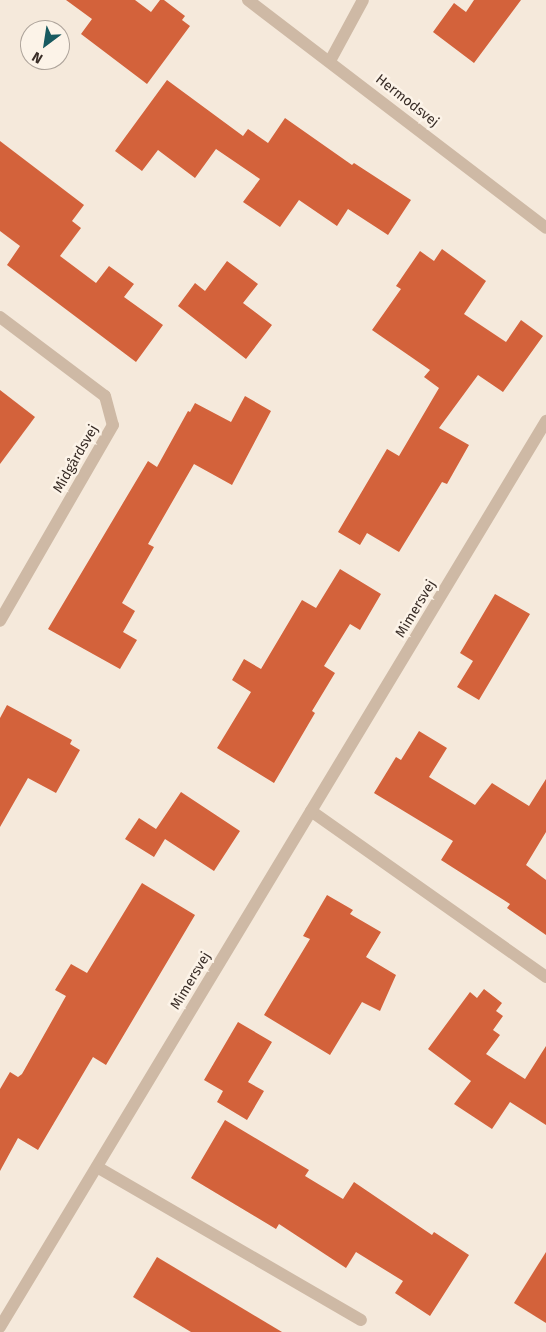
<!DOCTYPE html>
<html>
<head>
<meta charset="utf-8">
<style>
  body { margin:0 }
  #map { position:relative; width:546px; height:1332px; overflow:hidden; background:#f5e9db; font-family:"Fira Sans",sans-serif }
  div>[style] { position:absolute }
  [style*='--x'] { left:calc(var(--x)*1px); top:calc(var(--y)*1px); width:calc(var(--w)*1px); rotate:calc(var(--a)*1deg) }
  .building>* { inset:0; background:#d3623b }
  .street>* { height:12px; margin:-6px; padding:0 6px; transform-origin:6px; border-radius:6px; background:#ceb9a5 }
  span { translate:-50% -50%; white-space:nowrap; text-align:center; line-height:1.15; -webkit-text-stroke:5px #fcf3e8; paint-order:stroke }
  .street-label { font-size:14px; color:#392d27 }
  .north { position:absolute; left:20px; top:20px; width:50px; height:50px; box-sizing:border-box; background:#fcf3e8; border:1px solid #aea49b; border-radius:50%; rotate:211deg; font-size:14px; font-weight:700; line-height:20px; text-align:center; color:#392d27 }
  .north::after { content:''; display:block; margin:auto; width:18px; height:22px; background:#185a60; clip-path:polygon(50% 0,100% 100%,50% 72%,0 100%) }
</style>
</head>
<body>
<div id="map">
  <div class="building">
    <div style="clip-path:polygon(66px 0,135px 0,151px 12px,160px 0,164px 0,185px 16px,182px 20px,190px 26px,147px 84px,81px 34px,92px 19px)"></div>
    <div style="clip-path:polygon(474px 0,521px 0,474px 63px,433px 32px,454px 3px,466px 12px)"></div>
    <div style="clip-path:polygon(167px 80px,243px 136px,248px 129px,268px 143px,285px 118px,352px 165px,354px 163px,411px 200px,388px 235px,348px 209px,337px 226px,299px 200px,280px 227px,243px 202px,260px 179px,216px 149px,195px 178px,158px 150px,142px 171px,115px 151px)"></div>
    <div style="clip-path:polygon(0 141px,84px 205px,72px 221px,81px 228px,60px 256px,96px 283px,109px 266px,134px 284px,124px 297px,163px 325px,136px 362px,7px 265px,20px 246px,0 231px)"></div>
    <div style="clip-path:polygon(442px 249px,486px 281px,464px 314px,506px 342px,521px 320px,543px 336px,503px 392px,478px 375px,439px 428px,469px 445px,447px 484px,442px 482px,399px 552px,367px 533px,360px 545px,338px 532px,387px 449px,399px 456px,439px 388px,424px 377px,430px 370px,372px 330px,401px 289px,396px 286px,420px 251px,434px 261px)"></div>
    <div style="clip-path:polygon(227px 261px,258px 284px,243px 303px,272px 325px,246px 359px,178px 306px,195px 283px,205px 291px)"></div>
    <div style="clip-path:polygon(0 390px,35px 417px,0 464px)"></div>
    <div style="clip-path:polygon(245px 396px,271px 411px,232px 485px,194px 464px,148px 544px,154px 547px,122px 603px,135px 611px,123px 632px,137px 640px,120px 669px,48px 629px,148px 461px,157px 467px,188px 411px,190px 412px,195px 403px,231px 422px)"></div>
    <div style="clip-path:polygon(340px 569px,381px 594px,360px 630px,350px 624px,324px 666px,335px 673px,312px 711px,315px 713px,274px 783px,217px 748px,251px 692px,232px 680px,244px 659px,261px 669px,302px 600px,316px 608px)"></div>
    <div style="clip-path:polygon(495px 594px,530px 614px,479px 700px,457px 687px,473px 661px,460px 653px)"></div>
    <div style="clip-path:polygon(7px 705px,72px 740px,70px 744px,80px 750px,56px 793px,28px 778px,0 827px,0 718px)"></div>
    <div style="clip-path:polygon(419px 731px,447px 748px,429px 777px,475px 805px,492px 783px,529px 806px,546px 779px,546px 832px,526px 865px,546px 880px,546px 935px,507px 908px,510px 904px,441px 860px,453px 841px,374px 793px,396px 757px,401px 760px)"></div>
    <div style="clip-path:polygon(181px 792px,240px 831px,214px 871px,165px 839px,154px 857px,125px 839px,139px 818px,156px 829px)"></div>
    <div style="clip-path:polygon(142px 883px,195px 915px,106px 1065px,93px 1057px,38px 1150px,18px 1138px,0 1171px,0 1089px,10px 1072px,18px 1077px,22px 1074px,66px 996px,55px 990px,71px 964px,87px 973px)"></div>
    <div style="clip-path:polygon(327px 895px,353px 910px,350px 914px,381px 932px,366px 957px,396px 975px,380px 1011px,362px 1002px,330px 1055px,264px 1015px,310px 939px,303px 936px)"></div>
    <div style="clip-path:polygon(484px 989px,502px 1003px,496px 1011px,503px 1016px,493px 1030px,500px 1035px,486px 1054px,525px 1079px,546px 1046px,546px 1125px,510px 1102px,492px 1129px,454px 1104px,471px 1081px,428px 1049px,470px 992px,477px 998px)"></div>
    <div style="clip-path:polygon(238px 1022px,272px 1042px,248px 1082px,264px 1091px,247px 1120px,217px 1102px,223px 1091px,204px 1080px)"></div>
    <div style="clip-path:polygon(225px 1120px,309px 1170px,305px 1176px,343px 1199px,354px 1182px,432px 1235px,434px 1232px,469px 1255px,430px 1316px,395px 1293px,403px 1281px,356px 1252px,346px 1268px,279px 1224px,276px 1229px,191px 1178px)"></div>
    <div style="clip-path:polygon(546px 1252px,546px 1323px,514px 1303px)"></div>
    <div style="clip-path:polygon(157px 1257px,282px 1332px,191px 1332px,133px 1297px)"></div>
  </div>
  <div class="street">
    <div style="--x:248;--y:0;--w:375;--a:37.4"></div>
    <div style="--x:330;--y:61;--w:69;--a:-61.6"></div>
    <div style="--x:0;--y:317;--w:131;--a:37"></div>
    <div style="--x:105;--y:396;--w:30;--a:75"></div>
    <div style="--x:113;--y:425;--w:226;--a:120"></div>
    <div style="--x:311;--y:811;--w:288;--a:35.2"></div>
    <div style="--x:97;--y:1167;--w:305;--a:30.1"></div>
    <div style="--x:0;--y:1327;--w:1058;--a:-58.92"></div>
  </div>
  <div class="street-label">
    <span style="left:407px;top:101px;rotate:38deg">Hermodsvej</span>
    <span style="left:76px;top:459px;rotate:-60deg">Midgårdsvej</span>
    <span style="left:416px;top:609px;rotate:-59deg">Mimersvej</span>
    <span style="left:191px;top:981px;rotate:-59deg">Mimersvej</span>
  </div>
  <div class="north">N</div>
</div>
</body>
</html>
